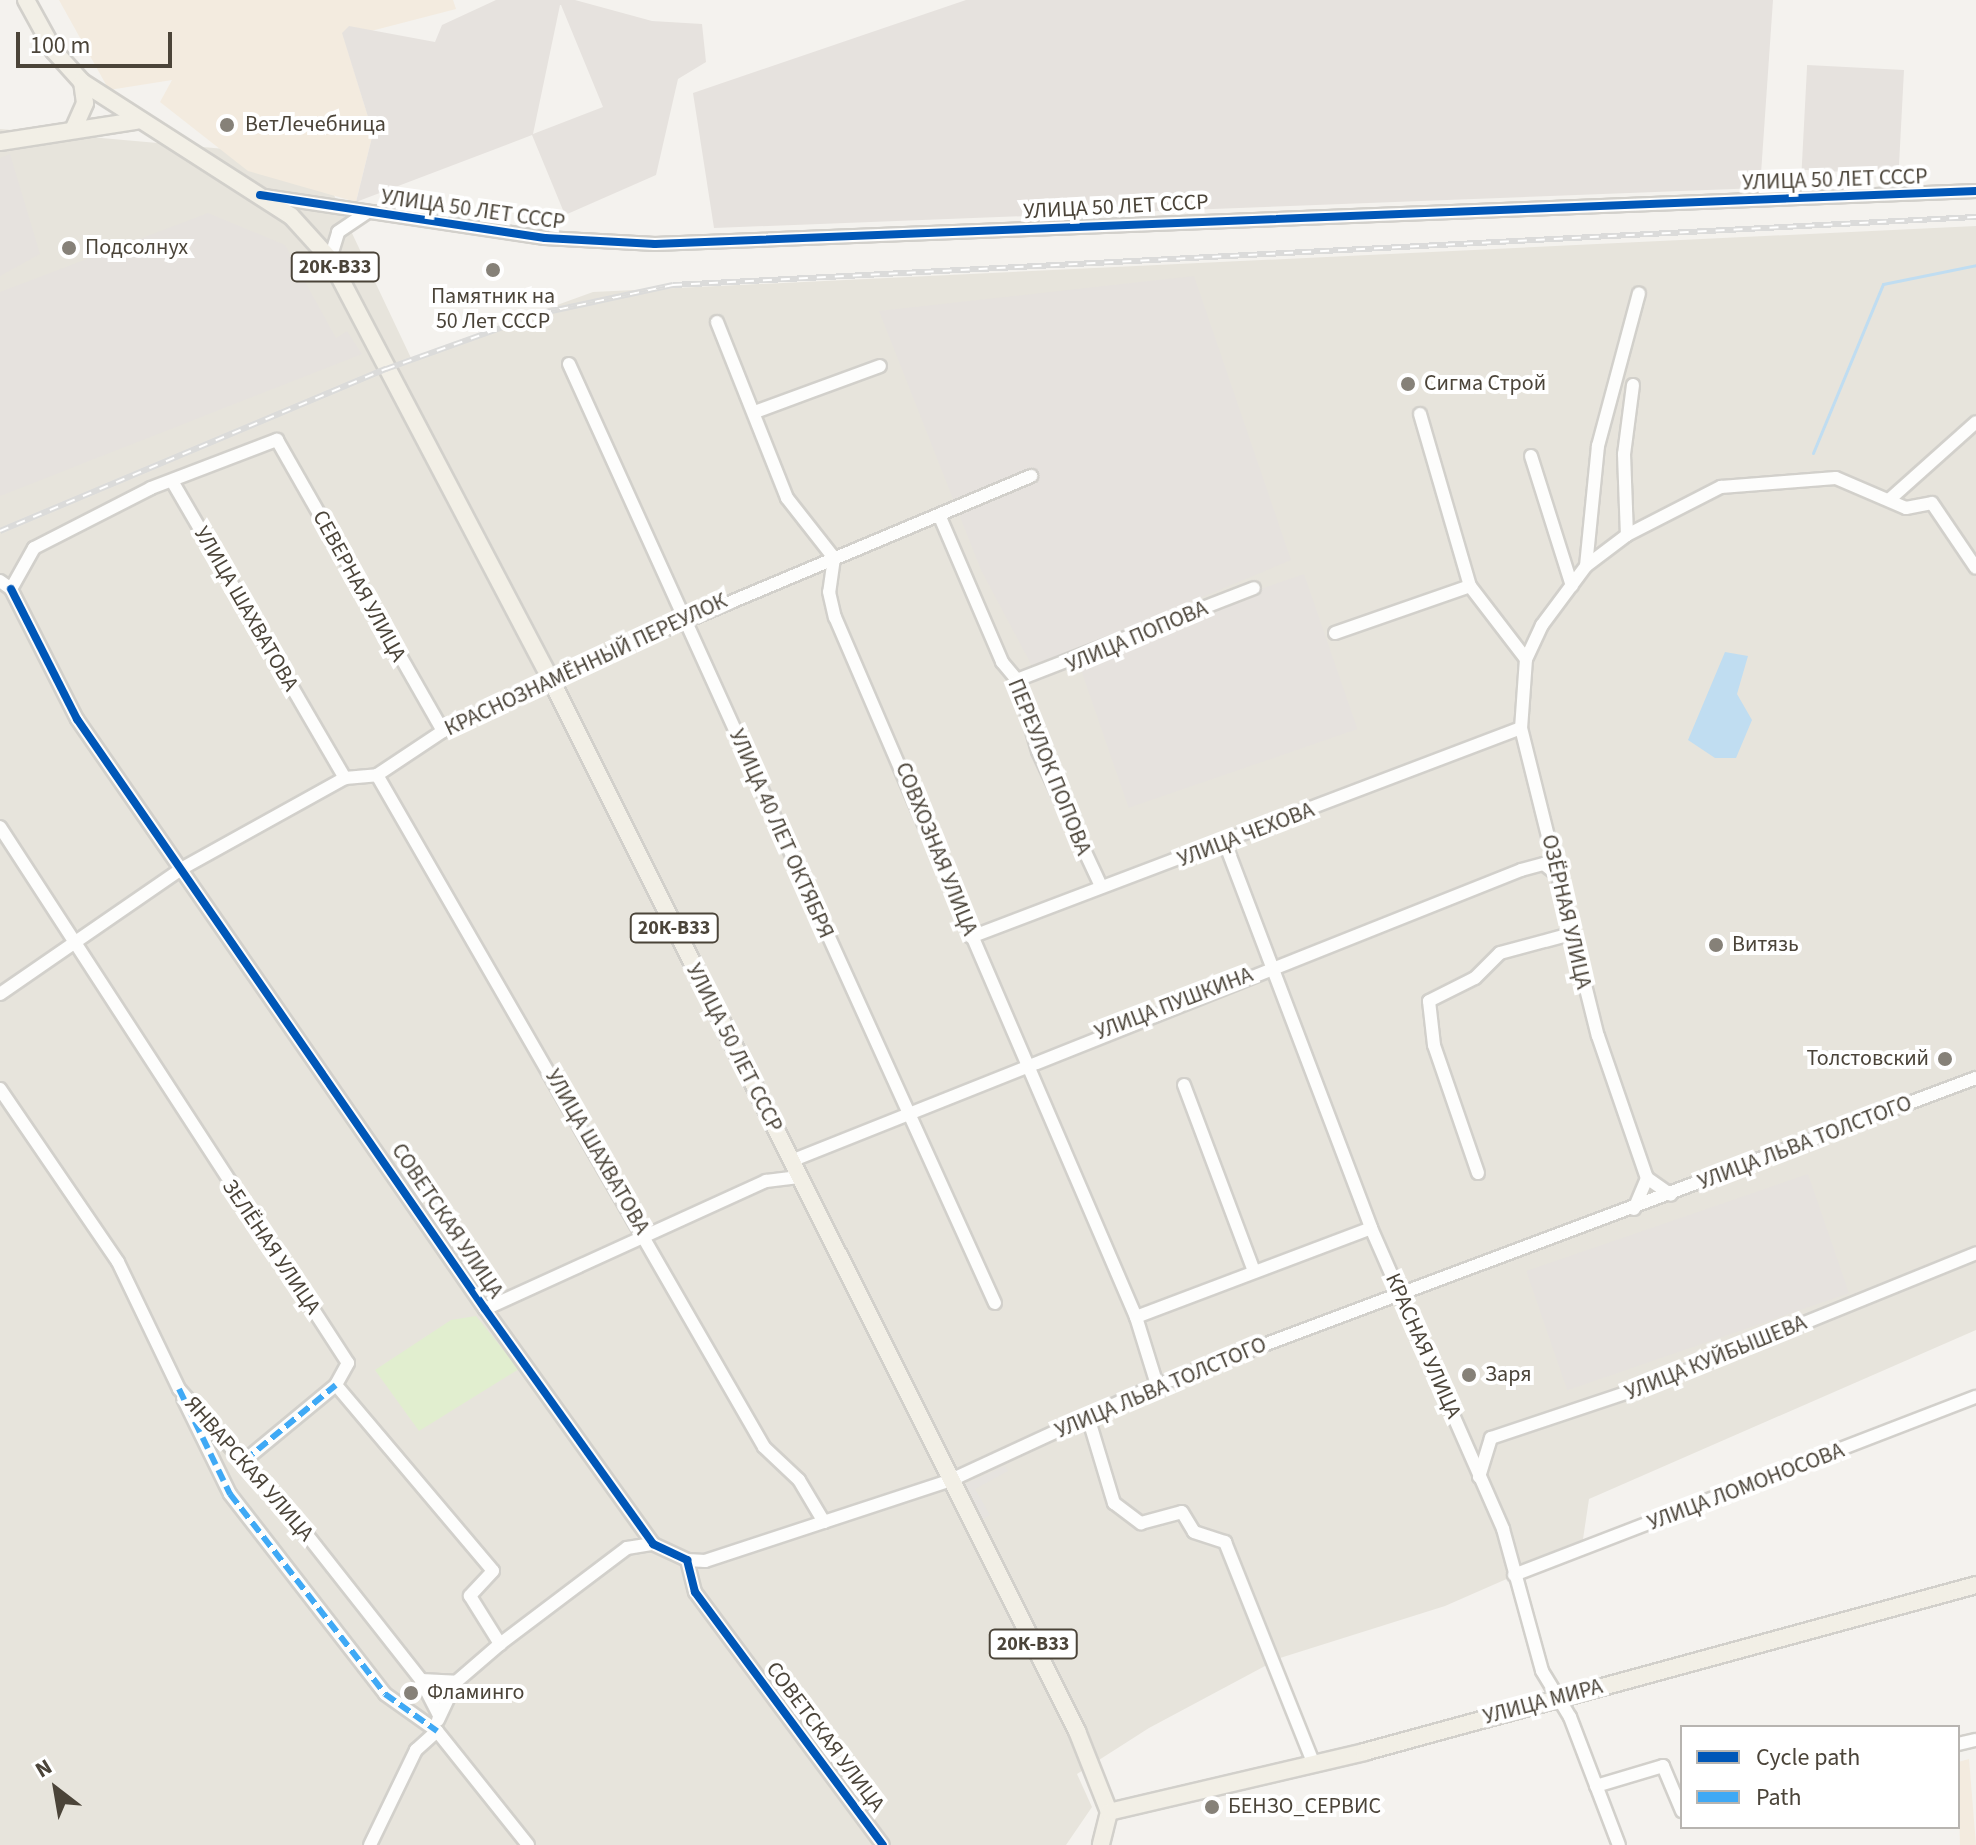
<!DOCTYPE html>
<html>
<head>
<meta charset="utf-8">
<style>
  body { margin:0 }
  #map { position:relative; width:1976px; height:1845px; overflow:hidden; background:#f4f2ee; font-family:"Source Sans 3",sans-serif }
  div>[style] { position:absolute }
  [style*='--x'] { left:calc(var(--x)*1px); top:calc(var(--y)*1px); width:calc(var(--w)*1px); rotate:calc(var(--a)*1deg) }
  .residential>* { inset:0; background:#e7e4dc }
  .commercial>* { inset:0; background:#f3ebdf }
  .industrial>* { inset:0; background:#e6e2de; transform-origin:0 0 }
  .green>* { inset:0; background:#e1eecf }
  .parking>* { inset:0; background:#e6e3df }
  .water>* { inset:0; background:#c0ddf1 }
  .stream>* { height:3px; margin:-1.5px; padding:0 1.5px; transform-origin:1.5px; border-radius:1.5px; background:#c0ddf1 }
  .roads { filter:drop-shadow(2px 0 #d2d0cb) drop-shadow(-2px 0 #d2d0cb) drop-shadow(0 2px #d2d0cb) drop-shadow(0 -2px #d2d0cb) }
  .minor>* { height:12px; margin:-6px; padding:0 6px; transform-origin:6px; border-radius:6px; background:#fdfdfc }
  .major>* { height:16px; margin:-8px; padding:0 8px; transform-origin:8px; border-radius:8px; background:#f2efe6 }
  .rail>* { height:6px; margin-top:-3px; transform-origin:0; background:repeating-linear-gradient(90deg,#fff 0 9px,#dbdbda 0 18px); box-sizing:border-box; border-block:2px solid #dbdbda }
  .quiet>* { height:6px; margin-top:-3px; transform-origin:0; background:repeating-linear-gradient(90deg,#3fa9f5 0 12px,transparent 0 18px) }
  .cycleway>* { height:8px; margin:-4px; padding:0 4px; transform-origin:4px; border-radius:4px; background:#0057b8 }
  .dots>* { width:22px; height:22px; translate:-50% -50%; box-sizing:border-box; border:4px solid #fff; border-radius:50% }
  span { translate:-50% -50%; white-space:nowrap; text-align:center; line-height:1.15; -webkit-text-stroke:8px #fff; paint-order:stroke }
  .shield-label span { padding:2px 6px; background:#fff; border:2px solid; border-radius:6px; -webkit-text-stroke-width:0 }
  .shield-label { font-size:20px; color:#4b4439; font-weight:700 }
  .poi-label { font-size:22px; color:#4b4439 }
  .left { translate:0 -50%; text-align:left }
  .right { translate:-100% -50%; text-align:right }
  .street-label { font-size:22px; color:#4b4439 }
  .legend { position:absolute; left:1680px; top:1725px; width:280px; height:104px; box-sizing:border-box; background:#fff; border:2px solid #b7b4b0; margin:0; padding:10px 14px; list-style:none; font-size:24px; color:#4b4439 }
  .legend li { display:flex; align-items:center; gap:16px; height:40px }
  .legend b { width:40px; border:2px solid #b7b4b0 }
  .north { position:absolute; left:16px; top:1749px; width:80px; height:80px; -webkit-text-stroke:6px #fff; paint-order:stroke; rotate:329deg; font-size:22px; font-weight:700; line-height:32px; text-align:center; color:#4b4439 }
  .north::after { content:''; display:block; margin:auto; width:28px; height:36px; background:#4b4439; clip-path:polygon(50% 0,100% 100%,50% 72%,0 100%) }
  .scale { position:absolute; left:16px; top:32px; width:156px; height:36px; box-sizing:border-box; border:4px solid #4b4439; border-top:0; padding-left:10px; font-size:24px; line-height:28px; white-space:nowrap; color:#4b4439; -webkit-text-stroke:6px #fff; paint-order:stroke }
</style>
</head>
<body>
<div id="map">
  <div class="residential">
    <div style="clip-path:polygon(0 129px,316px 157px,411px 358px,593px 292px,1976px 226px,1976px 1330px,1589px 1499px,1582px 1546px,1445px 1606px,1280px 1658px,1149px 1728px,1077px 1774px,1092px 1807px,1066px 1845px,0 1845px)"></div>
  </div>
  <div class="commercial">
    <div style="clip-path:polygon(59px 0,453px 0,456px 9px,344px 38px,373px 133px,356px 202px,248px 171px,160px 102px,172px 80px,109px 90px)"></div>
    <div style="clip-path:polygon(1969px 1759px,1976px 1845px,1960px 1845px,1958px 1762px)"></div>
  </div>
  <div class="industrial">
    <div style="clip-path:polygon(evenodd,496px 0,575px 0,652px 21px,702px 24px,706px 62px,678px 79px,656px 175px,565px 215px,532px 135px,356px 202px,373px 133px,342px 33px,349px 26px,435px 42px,442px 25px,496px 0,561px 5px,603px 107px,533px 134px,560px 5px,561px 5px)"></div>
    <div style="clip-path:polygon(966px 0,1773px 0,1760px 188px,714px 228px,693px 93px)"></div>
    <div style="left:1904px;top:70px;width:105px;height:97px;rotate:93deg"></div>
    <div style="clip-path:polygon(10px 154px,40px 254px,0 276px,0 158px)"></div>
    <div style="clip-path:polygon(208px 213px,285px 245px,336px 338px,347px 331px,362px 354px,0 496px,0 292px)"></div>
    <div style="clip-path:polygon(1194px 276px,1291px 560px,1033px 668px,981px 570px,879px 311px)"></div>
    <div style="left:1304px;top:574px;width:164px;height:242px;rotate:71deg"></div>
    <div style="left:1808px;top:1174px;width:126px;height:298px;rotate:71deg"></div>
  </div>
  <div class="green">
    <div style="clip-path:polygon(476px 1316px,519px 1369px,419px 1431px,375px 1370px,451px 1320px)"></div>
  </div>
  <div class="parking">
    <div style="clip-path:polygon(1005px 1466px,1008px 1471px,975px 1489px,990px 1515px,981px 1521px,963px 1485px)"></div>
  </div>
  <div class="water">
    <div style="clip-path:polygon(1725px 652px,1748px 656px,1737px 694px,1752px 720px,1736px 758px,1715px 758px,1688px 740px)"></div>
  </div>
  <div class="stream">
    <div style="--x:1813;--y:453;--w:183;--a:-67.5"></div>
    <div style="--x:1883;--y:284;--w:95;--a:-11.5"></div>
  </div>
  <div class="roads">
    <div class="minor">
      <div style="--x:264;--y:196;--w:284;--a:8.5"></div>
      <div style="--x:545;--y:238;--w:110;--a:3.1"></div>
      <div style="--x:655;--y:244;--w:1322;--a:-2.3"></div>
      <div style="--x:330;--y:259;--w:28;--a:-73"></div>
      <div style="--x:338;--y:232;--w:34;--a:-34"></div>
      <div style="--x:717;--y:322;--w:189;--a:68.3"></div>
      <div style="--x:787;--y:498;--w:76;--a:51.9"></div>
      <div style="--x:834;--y:558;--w:34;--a:98"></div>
      <div style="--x:829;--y:592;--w:26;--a:77"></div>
      <div style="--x:835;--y:617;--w:762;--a:66.73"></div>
      <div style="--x:1136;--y:1317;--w:71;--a:72.8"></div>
      <div style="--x:569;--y:364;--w:1031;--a:65.6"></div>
      <div style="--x:1633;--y:385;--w:70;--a:97.4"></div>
      <div style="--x:1624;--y:454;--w:81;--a:87.9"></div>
      <div style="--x:1627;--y:535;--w:51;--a:142.9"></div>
      <div style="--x:1586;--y:566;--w:74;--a:126.7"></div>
      <div style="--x:1542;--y:625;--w:38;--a:115"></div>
      <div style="--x:1526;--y:659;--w:69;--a:94.1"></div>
      <div style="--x:1521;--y:728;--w:317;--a:76"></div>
      <div style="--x:1598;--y:1036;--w:150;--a:71"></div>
      <div style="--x:1647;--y:1178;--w:29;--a:35"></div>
      <div style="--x:755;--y:412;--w:133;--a:-20.2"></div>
      <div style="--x:1420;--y:414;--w:179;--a:73.8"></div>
      <div style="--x:1531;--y:456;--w:136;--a:72.5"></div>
      <div style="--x:172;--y:481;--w:344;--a:59.8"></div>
      <div style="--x:1890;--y:499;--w:115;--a:-41.8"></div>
      <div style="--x:940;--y:517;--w:158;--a:66.8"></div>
      <div style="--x:1002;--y:662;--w:23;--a:50"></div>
      <div style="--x:1017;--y:680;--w:74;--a:73.5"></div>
      <div style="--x:1038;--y:751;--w:149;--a:65"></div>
      <div style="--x:1627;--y:535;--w:106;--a:-27.1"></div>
      <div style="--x:1721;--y:487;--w:115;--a:-4.5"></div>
      <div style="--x:1836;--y:478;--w:76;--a:23.2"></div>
      <div style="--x:1906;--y:508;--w:26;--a:-11"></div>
      <div style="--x:1932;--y:503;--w:78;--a:55.9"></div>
      <div style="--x:1586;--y:566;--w:121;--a:-84.3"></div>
      <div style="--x:1598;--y:446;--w:158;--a:-75"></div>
      <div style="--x:0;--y:581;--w:14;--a:36"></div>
      <div style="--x:11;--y:589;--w:47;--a:-60.7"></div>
      <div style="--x:34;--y:548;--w:131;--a:-27.1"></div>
      <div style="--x:151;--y:488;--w:135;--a:-20.9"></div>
      <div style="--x:277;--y:440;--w:335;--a:60.3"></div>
      <div style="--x:11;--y:589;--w:146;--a:63.1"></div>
      <div style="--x:77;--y:719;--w:717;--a:55.34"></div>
      <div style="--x:485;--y:1309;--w:289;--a:54.4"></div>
      <div style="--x:653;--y:1544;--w:38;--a:25"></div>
      <div style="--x:687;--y:1560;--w:33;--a:76"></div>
      <div style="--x:695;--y:1592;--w:315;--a:53.4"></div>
      <div style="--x:1335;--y:633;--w:143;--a:-19.2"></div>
      <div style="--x:1470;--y:586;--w:92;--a:52.5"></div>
      <div style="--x:1017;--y:680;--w:254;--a:-21.2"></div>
      <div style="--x:377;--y:775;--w:775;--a:60.06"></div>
      <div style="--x:764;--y:1447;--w:48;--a:43.3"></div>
      <div style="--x:799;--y:1480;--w:49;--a:59.2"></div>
      <div style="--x:0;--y:827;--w:639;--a:57.01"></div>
      <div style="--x:348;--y:1363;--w:25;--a:119"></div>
      <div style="--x:336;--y:1385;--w:243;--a:49.8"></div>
      <div style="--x:493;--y:1571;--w:34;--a:133"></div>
      <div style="--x:470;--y:1596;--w:57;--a:58"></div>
      <div style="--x:1225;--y:843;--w:412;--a:69.2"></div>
      <div style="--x:1371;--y:1228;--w:329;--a:66.3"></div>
      <div style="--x:1503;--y:1529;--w:147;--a:74.6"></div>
      <div style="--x:1542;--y:1671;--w:54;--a:58.7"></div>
      <div style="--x:1570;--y:1717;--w:137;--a:69.1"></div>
      <div style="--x:971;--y:937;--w:588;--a:-20.81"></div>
      <div style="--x:0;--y:994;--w:220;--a:-34.6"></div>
      <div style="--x:181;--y:869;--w:188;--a:-29"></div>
      <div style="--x:345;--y:778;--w:32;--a:-5"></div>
      <div style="--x:377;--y:775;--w:79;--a:-33.7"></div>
      <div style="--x:443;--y:731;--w:119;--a:-26.4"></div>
      <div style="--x:550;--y:678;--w:522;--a:-22.78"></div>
      <div style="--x:1184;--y:1085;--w:197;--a:69.4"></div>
      <div style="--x:0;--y:1089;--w:209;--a:55.7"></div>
      <div style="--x:118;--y:1262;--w:141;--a:64.3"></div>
      <div style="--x:179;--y:1389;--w:183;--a:48.5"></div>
      <div style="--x:300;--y:1526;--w:196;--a:51.8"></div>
      <div style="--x:421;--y:1680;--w:39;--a:63"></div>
      <div style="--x:791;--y:1161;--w:786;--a:-21.73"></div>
      <div style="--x:1521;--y:870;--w:24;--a:-15"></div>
      <div style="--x:1544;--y:864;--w:19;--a:39"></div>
      <div style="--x:1478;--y:1173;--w:135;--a:-109"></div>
      <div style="--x:1434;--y:1045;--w:44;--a:-96.5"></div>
      <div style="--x:1429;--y:1001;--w:51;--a:-26.6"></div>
      <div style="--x:1475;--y:978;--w:35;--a:-45"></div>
      <div style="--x:1500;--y:953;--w:69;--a:-15"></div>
      <div style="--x:1634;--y:1209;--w:34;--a:-67"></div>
      <div style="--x:485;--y:1309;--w:309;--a:-24.5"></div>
      <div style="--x:766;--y:1181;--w:33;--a:-7"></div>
      <div style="--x:1136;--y:1317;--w:251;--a:-20.7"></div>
      <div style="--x:183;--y:1398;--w:107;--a:63.9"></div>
      <div style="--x:230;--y:1494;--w:253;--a:52.2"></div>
      <div style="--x:385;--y:1694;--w:64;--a:35.4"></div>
      <div style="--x:1088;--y:1417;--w:90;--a:73.2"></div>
      <div style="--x:1114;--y:1503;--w:34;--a:37"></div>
      <div style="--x:1141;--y:1523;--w:42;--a:-15"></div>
      <div style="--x:1182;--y:1512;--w:23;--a:59"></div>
      <div style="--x:1194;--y:1532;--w:33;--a:18"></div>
      <div style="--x:1225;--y:1542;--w:239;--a:68.2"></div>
      <div style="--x:244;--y:1461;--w:119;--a:-39.6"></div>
      <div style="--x:1479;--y:1477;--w:41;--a:-72.9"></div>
      <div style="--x:1491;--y:1438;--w:182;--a:-18.5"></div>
      <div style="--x:1664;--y:1380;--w:337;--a:-22.1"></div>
      <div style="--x:687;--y:1560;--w:18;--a:3"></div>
      <div style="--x:705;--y:1561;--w:259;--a:-18.2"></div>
      <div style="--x:951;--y:1480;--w:227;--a:-24.8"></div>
      <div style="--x:1157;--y:1385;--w:875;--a:-20.55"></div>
      <div style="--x:1514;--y:1575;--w:495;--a:-21.1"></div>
      <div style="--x:421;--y:1680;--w:35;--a:3"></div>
      <div style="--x:438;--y:1720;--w:42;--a:-64.7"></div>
      <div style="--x:456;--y:1682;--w:58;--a:-40.8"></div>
      <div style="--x:500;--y:1644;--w:159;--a:-37.1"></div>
      <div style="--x:627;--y:1548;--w:26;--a:-9"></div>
      <div style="--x:437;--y:1731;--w:146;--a:51.4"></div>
      <div style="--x:1958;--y:1744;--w:18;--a:-13"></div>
      <div style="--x:1596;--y:1786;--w:70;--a:-16.6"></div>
      <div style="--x:1663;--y:1766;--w:49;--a:67.1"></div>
      <div style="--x:370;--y:1845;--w:106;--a:-64.2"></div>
      <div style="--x:416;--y:1750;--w:28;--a:-42"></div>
    </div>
    <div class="major">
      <div style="--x:26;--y:0;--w:58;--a:61.2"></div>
      <div style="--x:54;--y:51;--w:42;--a:47.9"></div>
      <div style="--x:82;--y:82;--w:248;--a:32.7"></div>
      <div style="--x:291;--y:216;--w:58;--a:47.8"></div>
      <div style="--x:330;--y:259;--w:473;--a:62.3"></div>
      <div style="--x:550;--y:678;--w:1178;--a:63.41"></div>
      <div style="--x:1077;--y:1731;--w:87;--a:68.4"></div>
      <div style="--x:1109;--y:1812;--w:34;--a:104"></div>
      <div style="--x:74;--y:128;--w:27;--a:-66"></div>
      <div style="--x:85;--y:103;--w:21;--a:-98"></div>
      <div style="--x:0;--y:142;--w:138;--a:-8.8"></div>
      <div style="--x:1109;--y:1812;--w:262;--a:-13.2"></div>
      <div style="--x:1364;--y:1752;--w:634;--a:-15.26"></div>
    </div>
  </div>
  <div class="rail">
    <div style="--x:0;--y:531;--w:419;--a:-22.8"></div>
    <div style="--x:386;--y:369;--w:166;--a:-19.7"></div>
    <div style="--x:542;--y:313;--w:134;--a:-12.1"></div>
    <div style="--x:673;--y:285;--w:1305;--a:-2.99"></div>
  </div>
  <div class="quiet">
    <div style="--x:179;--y:1389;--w:117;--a:64.1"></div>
    <div style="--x:230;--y:1494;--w:253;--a:52.2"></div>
    <div style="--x:385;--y:1694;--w:64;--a:35.4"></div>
    <div style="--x:244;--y:1461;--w:119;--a:-39.6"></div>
  </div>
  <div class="cycleway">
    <div style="--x:260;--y:195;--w:288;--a:8.6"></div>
    <div style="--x:545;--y:238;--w:110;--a:3.1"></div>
    <div style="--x:655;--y:244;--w:1322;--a:-2.3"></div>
    <div style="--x:11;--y:589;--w:146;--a:63.1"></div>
    <div style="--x:77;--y:719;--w:717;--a:55.34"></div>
    <div style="--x:485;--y:1309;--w:289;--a:54.4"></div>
    <div style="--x:653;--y:1544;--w:38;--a:25"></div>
    <div style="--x:687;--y:1560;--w:33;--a:76"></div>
    <div style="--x:695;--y:1592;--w:315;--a:53.4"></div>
  </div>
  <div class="dots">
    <div style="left:227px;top:125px;background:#868178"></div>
    <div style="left:69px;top:248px;background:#868178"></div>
    <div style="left:493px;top:270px;background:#868178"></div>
    <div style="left:1408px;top:384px;background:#868178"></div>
    <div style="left:1716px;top:945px;background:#868178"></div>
    <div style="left:1945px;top:1059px;background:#868178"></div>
    <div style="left:1469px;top:1375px;background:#868178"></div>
    <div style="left:411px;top:1693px;background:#868178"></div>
    <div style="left:1212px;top:1807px;background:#868178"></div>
  </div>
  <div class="shield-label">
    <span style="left:335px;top:267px">20К-В33</span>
    <span style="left:674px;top:928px">20К-В33</span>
    <span style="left:1033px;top:1644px">20К-В33</span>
  </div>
  <div class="poi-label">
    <span class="left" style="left:245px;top:125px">ВетЛечебница</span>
    <span class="left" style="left:85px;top:248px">Подсолнух</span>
    <span style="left:493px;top:309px">Памятник на<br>50 Лет СССР</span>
    <span class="left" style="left:1424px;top:384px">Сигма Строй</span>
    <span class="left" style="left:1732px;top:945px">Витязь</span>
    <span class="right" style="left:1929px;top:1059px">Толстовский</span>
    <span class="left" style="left:1485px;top:1375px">Заря</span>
    <span class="left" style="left:427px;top:1693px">Фламинго</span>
    <span class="left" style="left:1228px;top:1807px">БЕНЗО_СЕРВИС</span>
  </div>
  <div class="street-label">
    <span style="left:1835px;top:180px;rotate:-2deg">УЛИЦА 50 ЛЕТ СССР</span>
    <span style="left:1116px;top:207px;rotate:-3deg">УЛИЦА 50 ЛЕТ СССР</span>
    <span style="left:473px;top:210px;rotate:8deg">УЛИЦА 50 ЛЕТ СССР</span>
    <span style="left:359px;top:586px;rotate:61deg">СЕВЕРНАЯ УЛИЦА</span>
    <span style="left:246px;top:609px;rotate:60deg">УЛИЦА ШАХВАТОВА</span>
    <span style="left:1137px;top:637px;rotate:-23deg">УЛИЦА ПОПОВА</span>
    <span style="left:586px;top:665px;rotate:-25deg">КРАСНОЗНАМЁННЫЙ ПЕРЕУЛОК</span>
    <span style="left:1049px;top:767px;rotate:68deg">ПЕРЕУЛОК ПОПОВА</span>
    <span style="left:781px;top:834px;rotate:66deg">УЛИЦА 40 ЛЕТ ОКТЯБРЯ</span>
    <span style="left:1246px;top:835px;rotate:-21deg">УЛИЦА ЧЕХОВА</span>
    <span style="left:936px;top:849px;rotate:68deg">СОВХОЗНАЯ УЛИЦА</span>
    <span style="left:1566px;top:912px;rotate:77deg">ОЗЁРНАЯ УЛИЦА</span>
    <span style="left:1174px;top:1004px;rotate:-21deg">УЛИЦА ПУШКИНА</span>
    <span style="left:734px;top:1048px;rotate:63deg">УЛИЦА 50 ЛЕТ СССР</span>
    <span style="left:1805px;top:1143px;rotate:-21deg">УЛИЦА ЛЬВА ТОЛСТОГО</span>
    <span style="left:597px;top:1152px;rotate:60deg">УЛИЦА ШАХВАТОВА</span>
    <span style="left:447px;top:1221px;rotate:56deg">СОВЕТСКАЯ УЛИЦА</span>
    <span style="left:271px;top:1247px;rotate:56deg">ЗЕЛЁНАЯ УЛИЦА</span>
    <span style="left:1423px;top:1346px;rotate:66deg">КРАСНАЯ УЛИЦА</span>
    <span style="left:1716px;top:1358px;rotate:-22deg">УЛИЦА КУЙБЫШЕВА</span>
    <span style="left:1161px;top:1388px;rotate:-23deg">УЛИЦА ЛЬВА ТОЛСТОГО</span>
    <span style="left:249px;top:1469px;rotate:49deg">ЯНВАРСКАЯ УЛИЦА</span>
    <span style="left:1746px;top:1487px;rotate:-21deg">УЛИЦА ЛОМОНОСОВА</span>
    <span style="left:1543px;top:1702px;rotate:-15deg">УЛИЦА МИРА</span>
    <span style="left:825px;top:1737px;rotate:53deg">СОВЕТСКАЯ УЛИЦА</span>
  </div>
  <ul class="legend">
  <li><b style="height:10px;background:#0057b8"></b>Cycle path</li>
  <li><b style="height:10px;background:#3fa9f5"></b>Path</li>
  </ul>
  <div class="north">N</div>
  <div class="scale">100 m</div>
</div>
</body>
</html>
